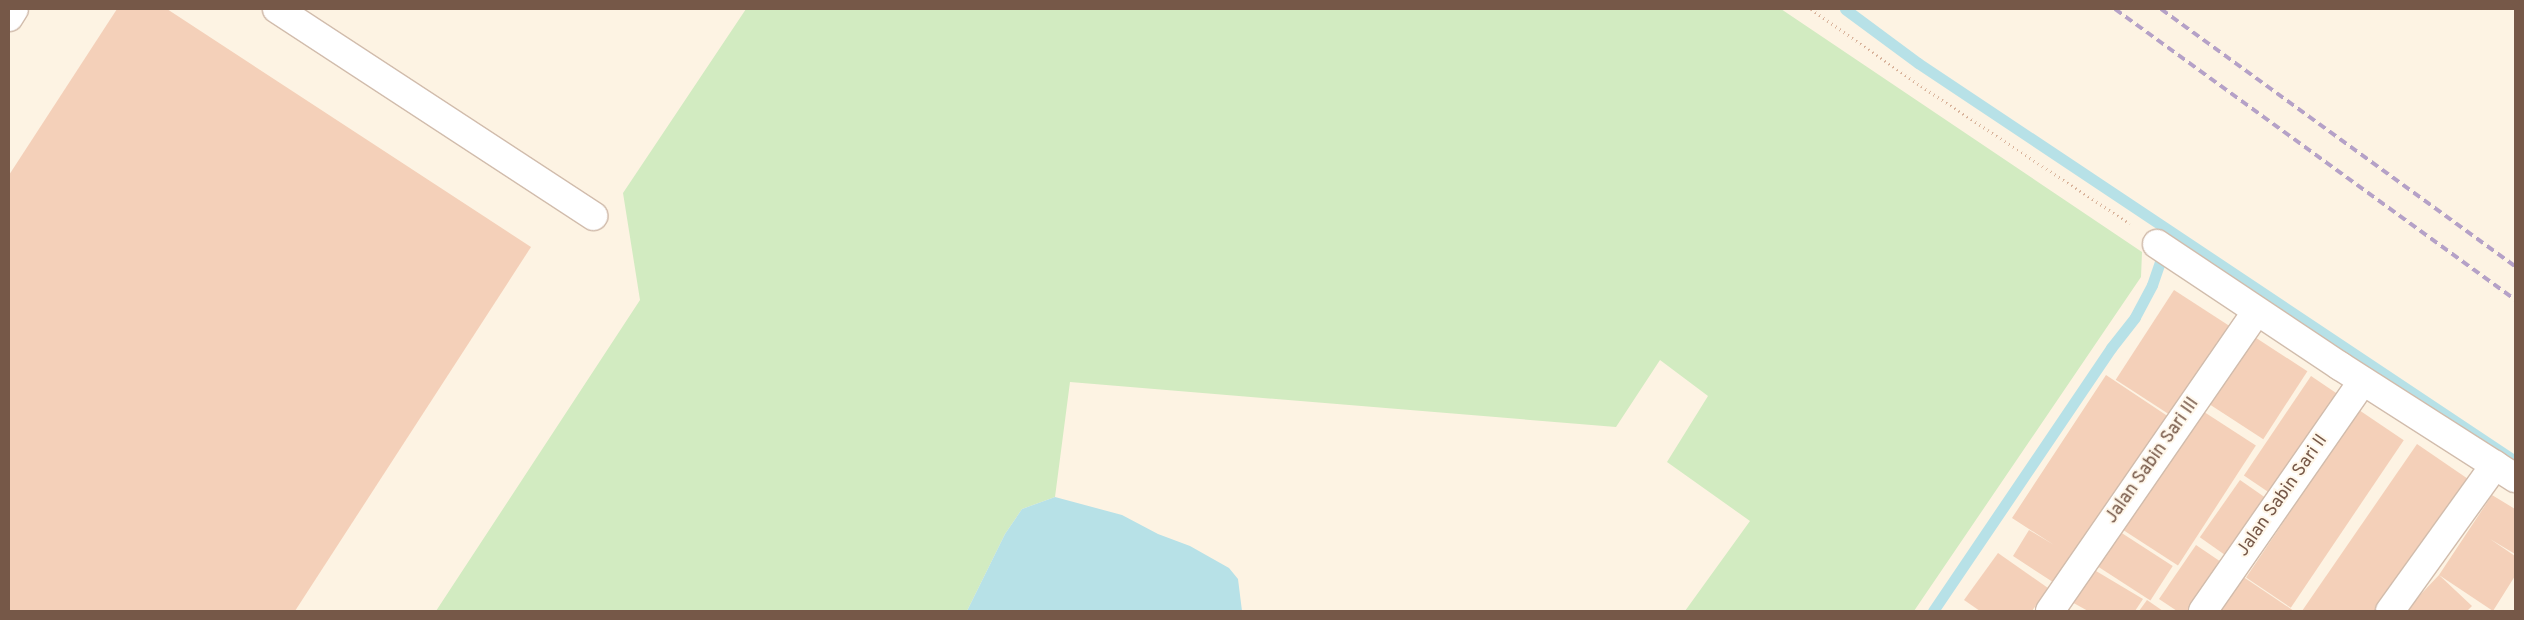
<!DOCTYPE html>
<html>
<head>
<meta charset="utf-8">
<style>
  body { margin:0 }
  #map { position:relative; width:2524px; height:620px; overflow:hidden; background:#fdf3e3; font-family:Overpass,sans-serif }
  div>[style] { position:absolute }
  [style*='--x'] { left:calc(var(--x)*1px); top:calc(var(--y)*1px); width:calc(var(--w)*1px); rotate:calc(var(--a)*1deg) }
  .green>* { inset:0; background:#d2ebc1 }
  .water>* { inset:0; background:#b7e1e7 }
  .stream>* { height:11px; margin:-5.5px; padding:0 5.5px; transform-origin:5.5px; border-radius:5.5px; background:#b7e1e7 }
  .building>* { inset:0; background:#f4d0b9; transform-origin:0 0 }
  .path>* { height:3px; margin-top:-1.5px; transform-origin:0; background:repeating-linear-gradient(90deg,#d9b49c 0 1px,transparent 0 5px) }
  .roads { filter:drop-shadow(1px 0 #d1bcac) drop-shadow(-1px 0 #d1bcac) drop-shadow(0 1px #d1bcac) drop-shadow(0 -1px #d1bcac) }
  .minor>* { height:28px; margin:-14px; padding:0 14px; transform-origin:14px; border-radius:14px; background:#fff }
  .rail>* { height:4px; margin-top:-2px; transform-origin:0; background:repeating-linear-gradient(90deg,#b5a1c7 0 8px,transparent 0 13px) }
  span { translate:-50% -50%; white-space:nowrap; text-align:center; line-height:1.15; -webkit-text-stroke:4px #fff7ea; paint-order:stroke }
  .street-label { font-size:18px; color:#765848 }
  .frame { position:absolute; inset:0; border:10px solid #765848; pointer-events:none }
</style>
</head>
<body>
<div id="map">
  <div class="green">
    <div style="clip-path:polygon(746px 9px,1781px 9px,2142px 252px,2141px 277px,1914px 611px,1685px 611px,1750px 521px,1667px 462px,1708px 396px,1660px 360px,1616px 427px,1070px 382px,1055px 497px,1022px 509px,1005px 534px,967px 611px,436px 611px,640px 300px,623px 193px)"></div>
  </div>
  <div class="water">
    <div style="clip-path:polygon(1055px 497px,1122px 515px,1158px 534px,1190px 546px,1229px 568px,1238px 579px,1242px 611px,967px 611px,1005px 534px,1022px 509px)"></div>
  </div>
  <div class="stream">
    <div style="--x:1845;--y:9;--w:91;--a:36.5"></div>
    <div style="--x:1918;--y:63;--w:718;--a:33.69"></div>
    <div style="--x:1933;--y:611;--w:318;--a:-55.9"></div>
    <div style="--x:2111;--y:348;--w:39;--a:-52"></div>
    <div style="--x:2135;--y:317;--w:36;--a:-62"></div>
    <div style="--x:2152;--y:285;--w:28;--a:-71"></div>
  </div>
  <div class="building">
    <div style="clip-path:polygon(117px 9px,167px 9px,531px 247px,295px 611px,9px 611px,9px 175px)"></div>
    <div style="left:2174px;top:290px;width:69px;height:107px;rotate:33deg"></div>
    <div style="left:2247px;top:332px;width:72px;height:81px;rotate:33deg"></div>
    <div style="clip-path:polygon(2106px 375px,2169px 417px,2059px 586px,2013px 556px,2029px 530px,2054px 545px,2012px 518px)"></div>
    <div style="left:2311px;top:376px;width:41px;height:120px;rotate:34deg"></div>
    <div style="left:2198px;top:408px;width:69px;height:143px;rotate:33deg"></div>
    <div style="left:2359px;top:410px;width:54px;height:202px;rotate:34deg"></div>
    <div style="clip-path:polygon(2417px 444px,2471px 481px,2381px 611px,2302px 611px)"></div>
    <div style="left:2240px;top:480px;width:39px;height:70px;rotate:35deg"></div>
    <div style="clip-path:polygon(2492px 495px,2515px 509px,2515px 554px,2490px 539px,2515px 556px,2515px 576px,2493px 611px,2439px 575px,2472px 606px,2467px 611px,2405px 611px,2439px 575px)"></div>
    <div style="left:2114px;top:528px;width:70px;height:41px;rotate:33deg"></div>
    <div style="clip-path:polygon(2196px 545px,2227px 566px,2196px 611px,2177px 611px,2159px 599px)"></div>
    <div style="clip-path:polygon(1998px 553px,2048px 588px,2032px 611px,1980px 611px,1964px 600px)"></div>
    <div style="clip-path:polygon(2091px 568px,2143px 599px,2135px 611px,2088px 611px,2070px 601px)"></div>
    <div style="clip-path:polygon(2236px 572px,2294px 611px,2209px 611px)"></div>
    <div style="clip-path:polygon(2147px 600px,2163px 611px,2139px 611px)"></div>
  </div>
  <div class="path">
    <div style="--x:1811;--y:9;--w:134;--a:35"></div>
    <div style="--x:1921;--y:86;--w:250;--a:33.4"></div>
  </div>
  <div class="roads">
    <div class="minor">
      <div style="--x:277;--y:9;--w:378;--a:33.2"></div>
      <div style="--x:9;--y:17;--w:9;--a:-58"></div>
      <div style="--x:2157;--y:244;--w:220;--a:33.7"></div>
      <div style="--x:2340;--y:366;--w:208;--a:32.6"></div>
      <div style="--x:2050;--y:611;--w:364;--a:-55.4"></div>
      <div style="--x:2203;--y:611;--w:280;--a:-55.2"></div>
      <div style="--x:2390;--y:611;--w:180;--a:-54.3"></div>
    </div>
  </div>
  <div class="rail">
    <div style="--x:2115;--y:9;--w:495;--a:36"></div>
    <div style="--x:2161;--y:9;--w:437;--a:36"></div>
  </div>
  <div class="street-label">
    <span style="left:2153px;top:461px;rotate:-55deg">Jalan Sabin Sari III</span>
    <span style="left:2283px;top:496px;rotate:-55deg">Jalan Sabin Sari II</span>
  </div>
  <div class="frame"></div>
</div>
</body>
</html>
